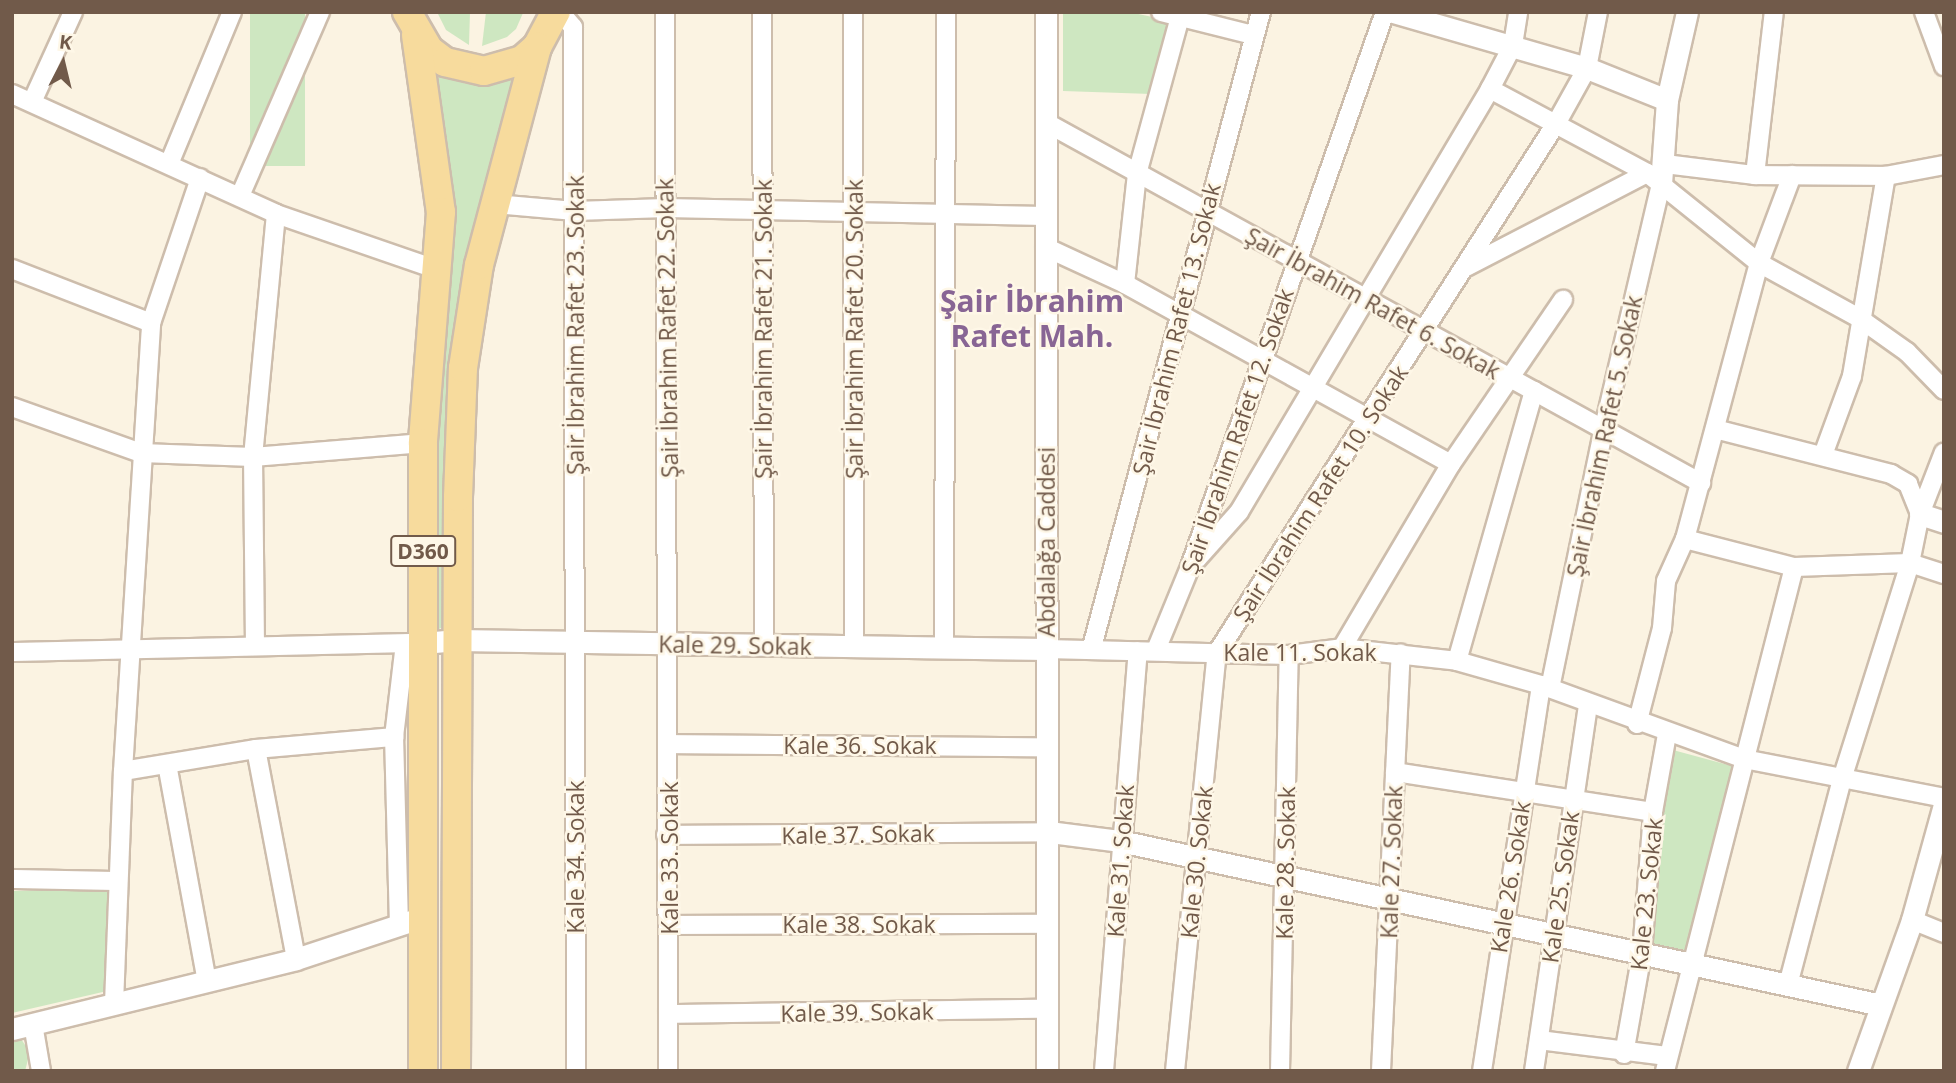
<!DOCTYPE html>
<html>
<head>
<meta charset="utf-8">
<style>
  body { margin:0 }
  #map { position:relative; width:1956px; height:1083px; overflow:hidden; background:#fbf3e2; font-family:"Open Sans",sans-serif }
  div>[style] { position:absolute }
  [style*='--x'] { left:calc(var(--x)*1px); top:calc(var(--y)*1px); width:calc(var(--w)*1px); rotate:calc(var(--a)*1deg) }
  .green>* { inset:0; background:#cee7c1; transform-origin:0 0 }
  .roads { filter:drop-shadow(2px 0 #cdbdac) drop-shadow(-2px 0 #cdbdac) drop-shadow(0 2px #cdbdac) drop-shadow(0 -2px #cdbdac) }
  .minor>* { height:18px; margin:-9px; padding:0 9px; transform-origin:9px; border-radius:9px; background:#fff }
  .tertiary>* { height:21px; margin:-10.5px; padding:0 10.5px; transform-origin:10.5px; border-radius:10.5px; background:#fff }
  .primary>* { height:28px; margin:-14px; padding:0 14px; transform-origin:14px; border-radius:14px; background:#f7db9d }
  span { translate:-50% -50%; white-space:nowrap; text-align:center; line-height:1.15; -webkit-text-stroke:5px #fef7e7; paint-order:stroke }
  .shield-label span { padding:2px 5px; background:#fef7e7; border:2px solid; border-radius:5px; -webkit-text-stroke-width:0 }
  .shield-label { font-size:21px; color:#715a4a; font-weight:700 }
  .street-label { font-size:23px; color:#715a4a }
  .district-label { font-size:30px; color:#886594; font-weight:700 }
  .frame { position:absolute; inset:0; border:14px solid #715a4a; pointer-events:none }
  .north { position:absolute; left:28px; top:28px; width:70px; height:70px; -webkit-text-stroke:5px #fef7e7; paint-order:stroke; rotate:7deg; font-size:19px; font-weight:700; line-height:28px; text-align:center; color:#715a4a }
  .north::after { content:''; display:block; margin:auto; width:24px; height:32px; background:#715a4a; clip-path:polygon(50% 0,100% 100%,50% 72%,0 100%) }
</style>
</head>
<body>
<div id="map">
  <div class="green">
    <div style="left:250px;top:12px;width:55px;height:154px"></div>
    <div style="clip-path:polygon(437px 12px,470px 12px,469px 45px,446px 30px)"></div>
    <div style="clip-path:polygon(486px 12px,519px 12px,523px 13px,516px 29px,507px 37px,482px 46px)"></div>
    <div style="clip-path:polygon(1063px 12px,1129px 12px,1171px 21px,1151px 94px,1063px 91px)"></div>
    <div style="clip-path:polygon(432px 75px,468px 84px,519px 76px,476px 215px,464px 287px,446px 625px,439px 629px,435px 615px)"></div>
    <div style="clip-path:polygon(1673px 750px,1732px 766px,1687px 953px,1648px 944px,1657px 813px)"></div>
    <div style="clip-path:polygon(110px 888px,107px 991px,12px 1013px,12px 891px)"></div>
    <div style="clip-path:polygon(21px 1039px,30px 1052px,25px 1071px,12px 1071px,12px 1041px)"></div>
  </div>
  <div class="roads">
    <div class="minor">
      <div style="--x:560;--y:12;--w:20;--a:49"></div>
      <div style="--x:573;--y:27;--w:1044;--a:89.84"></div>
      <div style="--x:665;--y:12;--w:1059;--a:89.84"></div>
      <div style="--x:762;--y:12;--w:634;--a:89.82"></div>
      <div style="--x:853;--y:12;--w:635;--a:89.91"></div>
      <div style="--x:1161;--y:12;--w:95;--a:14"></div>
      <div style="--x:1924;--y:12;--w:58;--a:69.7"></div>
      <div style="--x:1490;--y:89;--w:178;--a:28.1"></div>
      <div style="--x:1647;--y:173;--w:144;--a:38.8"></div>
      <div style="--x:1759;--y:263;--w:114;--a:28.8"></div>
      <div style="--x:1859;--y:318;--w:59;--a:35.3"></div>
      <div style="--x:1907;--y:352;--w:53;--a:45.8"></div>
      <div style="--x:12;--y:94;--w:290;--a:24.4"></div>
      <div style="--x:276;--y:214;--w:172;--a:19"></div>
      <div style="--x:32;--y:102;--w:99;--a:-65.5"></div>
      <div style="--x:1045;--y:122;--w:749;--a:28.82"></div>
      <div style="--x:169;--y:164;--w:165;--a:-67.5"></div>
      <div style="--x:1665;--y:164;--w:91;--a:7"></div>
      <div style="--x:1755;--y:175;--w:131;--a:0.4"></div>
      <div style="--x:1755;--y:175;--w:164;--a:-83.4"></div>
      <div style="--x:240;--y:196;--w:201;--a:-66.5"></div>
      <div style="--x:495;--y:204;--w:80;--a:5"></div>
      <div style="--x:575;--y:211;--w:91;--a:-1.9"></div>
      <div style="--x:666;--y:208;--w:379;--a:1.2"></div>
      <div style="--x:1045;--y:247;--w:88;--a:24.8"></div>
      <div style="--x:1125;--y:284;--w:372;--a:28.9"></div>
      <div style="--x:1466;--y:267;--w:204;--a:-27.4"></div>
      <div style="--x:12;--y:269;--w:149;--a:21.2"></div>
      <div style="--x:1125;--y:284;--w:111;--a:-83.8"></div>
      <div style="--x:1137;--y:174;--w:163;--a:-74.7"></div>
      <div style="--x:12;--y:407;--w:137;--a:19.6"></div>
      <div style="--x:141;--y:453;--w:112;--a:2"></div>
      <div style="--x:253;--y:457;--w:171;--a:-4.7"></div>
      <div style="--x:1715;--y:429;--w:182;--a:14.3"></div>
      <div style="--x:1891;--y:474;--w:20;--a:30"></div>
      <div style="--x:1908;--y:484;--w:32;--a:68"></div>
      <div style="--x:1823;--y:455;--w:84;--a:-69.8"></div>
      <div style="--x:1852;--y:376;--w:203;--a:-80.4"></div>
      <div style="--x:1886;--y:176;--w:59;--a:-10.7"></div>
      <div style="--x:1685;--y:539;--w:113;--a:14.4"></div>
      <div style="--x:1794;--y:567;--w:116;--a:-2"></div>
      <div style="--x:1910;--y:563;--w:50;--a:-78.5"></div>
      <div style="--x:1920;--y:514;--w:66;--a:-68.8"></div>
      <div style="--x:1197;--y:559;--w:63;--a:-48.2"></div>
      <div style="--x:1239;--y:512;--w:492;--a:-59.3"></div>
      <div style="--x:1490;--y:89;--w:50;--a:-62.4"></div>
      <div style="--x:1513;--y:45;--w:33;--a:-81"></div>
      <div style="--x:255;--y:646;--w:189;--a:-90.6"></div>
      <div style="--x:253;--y:457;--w:244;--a:-84.6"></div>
      <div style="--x:944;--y:646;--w:634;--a:-89.82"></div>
      <div style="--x:1092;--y:647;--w:657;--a:-75.1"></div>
      <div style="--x:1342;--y:648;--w:214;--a:-59.4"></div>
      <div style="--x:1451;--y:464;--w:199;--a:-55.7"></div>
      <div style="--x:1046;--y:649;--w:243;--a:1.4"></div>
      <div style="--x:1289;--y:655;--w:53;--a:-7.5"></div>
      <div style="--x:1342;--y:648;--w:116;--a:6.4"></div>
      <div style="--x:1457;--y:661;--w:87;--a:15.9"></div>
      <div style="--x:1541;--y:685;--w:216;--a:20"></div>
      <div style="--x:1744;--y:759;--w:204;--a:11"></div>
      <div style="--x:1156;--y:650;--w:90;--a:-67.7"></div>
      <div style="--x:1190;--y:567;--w:588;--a:-70.64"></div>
      <div style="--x:12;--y:652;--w:411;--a:-1.3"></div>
      <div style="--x:1457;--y:661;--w:281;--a:-74.1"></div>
      <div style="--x:1550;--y:688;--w:267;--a:-78.3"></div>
      <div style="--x:1604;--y:427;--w:250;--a:-76.8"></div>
      <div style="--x:1637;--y:724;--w:99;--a:-75.4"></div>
      <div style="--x:1662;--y:628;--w:47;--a:-85.1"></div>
      <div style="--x:1666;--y:581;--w:46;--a:-65.7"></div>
      <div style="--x:1685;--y:539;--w:286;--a:-75"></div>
      <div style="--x:1759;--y:263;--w:94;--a:-69.4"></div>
      <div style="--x:670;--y:744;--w:379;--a:0.5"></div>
      <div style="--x:256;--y:749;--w:214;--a:79.2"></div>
      <div style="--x:167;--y:764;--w:222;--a:79.6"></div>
      <div style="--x:123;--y:771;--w:135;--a:-9.4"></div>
      <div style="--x:256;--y:749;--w:139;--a:-5"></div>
      <div style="--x:1395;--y:772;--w:261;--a:8.8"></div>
      <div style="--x:666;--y:835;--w:383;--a:-0.4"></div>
      <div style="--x:12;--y:879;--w:106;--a:1.1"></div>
      <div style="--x:1912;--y:920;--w:35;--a:22"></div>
      <div style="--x:670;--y:925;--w:378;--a:-0.2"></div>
      <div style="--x:399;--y:926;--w:189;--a:-91.5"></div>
      <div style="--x:394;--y:737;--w:94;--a:-83.3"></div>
      <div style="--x:1788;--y:985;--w:213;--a:-75.3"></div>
      <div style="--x:1842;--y:779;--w:226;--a:-72.5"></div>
      <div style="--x:1910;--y:563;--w:36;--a:18"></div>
      <div style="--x:114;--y:1004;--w:233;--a:-87.8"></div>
      <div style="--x:123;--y:771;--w:449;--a:-86.4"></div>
      <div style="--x:151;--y:323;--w:153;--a:-71.3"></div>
      <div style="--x:668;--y:1014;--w:379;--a:-0.8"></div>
      <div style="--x:33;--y:1024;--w:48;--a:80.3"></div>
      <div style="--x:1539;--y:1040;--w:129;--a:7.1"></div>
      <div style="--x:1624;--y:1054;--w:103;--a:-79.9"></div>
      <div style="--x:1642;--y:953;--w:141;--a:-85.5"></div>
      <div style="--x:1653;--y:812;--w:79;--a:-79.8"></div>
      <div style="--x:1104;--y:1071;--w:421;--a:-85.4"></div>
      <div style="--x:1175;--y:1071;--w:420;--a:-84.3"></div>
      <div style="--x:1217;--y:653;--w:631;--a:-57.37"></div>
      <div style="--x:1557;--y:122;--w:62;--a:-60.9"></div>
      <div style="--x:1587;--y:68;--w:57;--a:-78.9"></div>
      <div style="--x:1280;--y:1071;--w:416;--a:-88.8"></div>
      <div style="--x:1381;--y:1071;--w:418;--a:-87.3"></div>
      <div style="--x:1482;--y:1071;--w:390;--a:-81.3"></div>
      <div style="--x:1534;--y:1071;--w:371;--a:-81.6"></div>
      <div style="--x:1665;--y:1071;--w:520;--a:-75.64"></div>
    </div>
    <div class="tertiary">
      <div style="--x:1046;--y:12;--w:1059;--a:89.95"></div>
      <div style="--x:1393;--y:12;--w:202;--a:16.1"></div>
      <div style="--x:1587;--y:68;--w:86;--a:21.8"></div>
      <div style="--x:1661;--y:184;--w:84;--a:-85.9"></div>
      <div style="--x:1667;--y:100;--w:90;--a:-77.2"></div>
      <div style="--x:1920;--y:514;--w:25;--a:18"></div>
      <div style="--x:423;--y:643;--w:34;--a:-5"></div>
      <div style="--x:457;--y:640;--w:589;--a:0.88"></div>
      <div style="--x:1049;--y:832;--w:72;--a:7.2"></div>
      <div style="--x:1120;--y:841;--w:778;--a:12.16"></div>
      <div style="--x:12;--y:1029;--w:292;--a:-13.8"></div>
      <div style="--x:296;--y:959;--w:134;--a:-18.3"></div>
      <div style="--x:1858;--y:1071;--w:160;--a:-70.3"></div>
      <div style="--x:1912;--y:920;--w:119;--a:-74.5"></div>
    </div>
    <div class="primary">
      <div style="--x:407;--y:12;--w:44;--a:59.9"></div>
      <div style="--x:429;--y:50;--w:20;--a:37"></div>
      <div style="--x:445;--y:62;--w:40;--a:13"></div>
      <div style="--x:484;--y:71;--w:40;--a:-16"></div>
      <div style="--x:522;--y:60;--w:20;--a:-41"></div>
      <div style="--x:537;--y:47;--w:40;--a:-62"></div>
      <div style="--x:416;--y:35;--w:179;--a:82"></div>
      <div style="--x:441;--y:212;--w:232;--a:94.5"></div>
      <div style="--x:423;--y:443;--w:628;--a:90"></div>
      <div style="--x:456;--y:1071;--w:574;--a:-89.8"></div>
      <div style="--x:458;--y:497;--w:129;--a:-87.8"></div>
      <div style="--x:463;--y:368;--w:104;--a:-81.2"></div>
      <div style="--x:479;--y:265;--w:226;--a:-75.1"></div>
    </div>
  </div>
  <div class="shield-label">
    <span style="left:423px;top:551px">D360</span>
  </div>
  <div class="street-label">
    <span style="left:1373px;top:303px;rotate:29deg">Şair İbrahim Rafet 6. Sokak</span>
    <span style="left:575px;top:325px;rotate:-90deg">Şair İbrahim Rafet 23. Sokak</span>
    <span style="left:667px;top:328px;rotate:-91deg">Şair İbrahim Rafet 22. Sokak</span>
    <span style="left:763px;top:329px;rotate:-90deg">Şair İbrahim Rafet 21. Sokak</span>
    <span style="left:854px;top:329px;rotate:-90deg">Şair İbrahim Rafet 20. Sokak</span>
    <span style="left:1176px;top:329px;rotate:-76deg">Şair İbrahim Rafet 13. Sokak</span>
    <span style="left:1237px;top:431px;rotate:-71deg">Şair İbrahim Rafet 12. Sokak</span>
    <span style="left:1604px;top:436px;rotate:-78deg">Şair İbrahim Rafet 5. Sokak</span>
    <span style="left:1320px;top:493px;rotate:-57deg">Şair İbrahim Rafet 10. Sokak</span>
    <span style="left:1046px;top:542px;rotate:-90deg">Abdalağa Caddesi</span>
    <span style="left:735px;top:645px;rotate:1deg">Kale 29. Sokak</span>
    <span style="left:1300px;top:652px">Kale 11. Sokak</span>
    <span style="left:860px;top:745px">Kale 36. Sokak</span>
    <span style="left:858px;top:834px;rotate:-1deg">Kale 37. Sokak</span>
    <span style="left:575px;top:857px;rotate:-90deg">Kale 34. Sokak</span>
    <span style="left:669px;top:858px;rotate:-90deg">Kale 33. Sokak</span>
    <span style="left:1120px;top:861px;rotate:-86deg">Kale 31. Sokak</span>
    <span style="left:1196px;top:862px;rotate:-84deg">Kale 30. Sokak</span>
    <span style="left:1391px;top:862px;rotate:-88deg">Kale 27. Sokak</span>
    <span style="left:1285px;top:863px;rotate:-89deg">Kale 28. Sokak</span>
    <span style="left:1510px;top:877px;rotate:-81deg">Kale 26. Sokak</span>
    <span style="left:1560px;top:887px;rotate:-82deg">Kale 25. Sokak</span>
    <span style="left:1646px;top:894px;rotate:-84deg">Kale 23. Sokak</span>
    <span style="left:859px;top:924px">Kale 38. Sokak</span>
    <span style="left:857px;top:1012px;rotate:-1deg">Kale 39. Sokak</span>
  </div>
  <div class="district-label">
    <span style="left:1032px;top:318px">Şair İbrahim<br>Rafet Mah.</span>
  </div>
  <div class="frame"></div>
  <div class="north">K</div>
</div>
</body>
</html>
